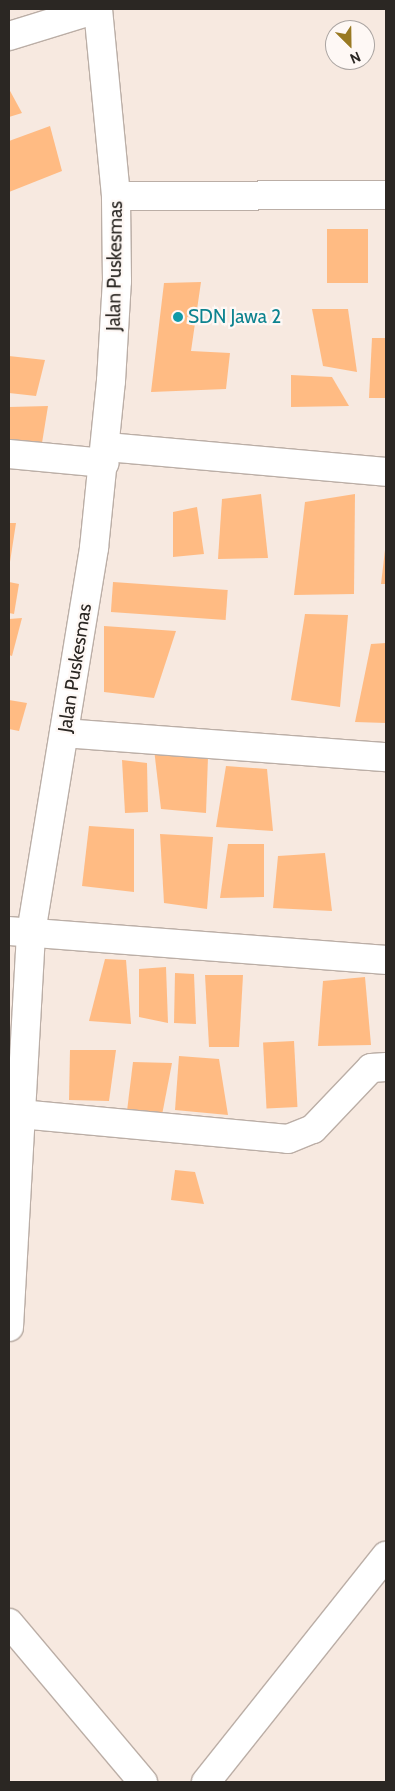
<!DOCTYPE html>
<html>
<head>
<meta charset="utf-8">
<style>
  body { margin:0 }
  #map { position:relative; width:395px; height:1791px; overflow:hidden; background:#f7e9e0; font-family:Cabin,sans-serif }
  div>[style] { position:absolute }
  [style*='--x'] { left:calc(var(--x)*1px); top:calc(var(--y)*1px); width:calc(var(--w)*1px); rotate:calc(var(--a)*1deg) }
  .building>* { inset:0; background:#ffbb83; transform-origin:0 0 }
  .roads { filter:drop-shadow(1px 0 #bbaea6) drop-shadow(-1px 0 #bbaea6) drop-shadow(0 1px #bbaea6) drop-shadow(0 -1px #bbaea6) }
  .minor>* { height:28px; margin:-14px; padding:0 14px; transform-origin:14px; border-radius:14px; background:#fff }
  .tertiary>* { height:28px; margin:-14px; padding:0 14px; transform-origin:14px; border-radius:14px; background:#fff }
  .dots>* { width:14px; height:14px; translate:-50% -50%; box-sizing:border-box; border:2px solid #fef8f5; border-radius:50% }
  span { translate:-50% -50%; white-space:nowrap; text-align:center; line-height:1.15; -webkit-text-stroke:4.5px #fef8f5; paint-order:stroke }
  .street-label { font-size:19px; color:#2b2723 }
  .culture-label { font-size:19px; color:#0d838f }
  .left { translate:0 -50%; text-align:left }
  .frame { position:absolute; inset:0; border:10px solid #2b2723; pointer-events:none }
  .north { position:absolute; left:325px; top:20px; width:50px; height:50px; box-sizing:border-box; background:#fef8f5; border:1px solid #aaa4a1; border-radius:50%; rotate:157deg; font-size:14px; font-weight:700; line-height:20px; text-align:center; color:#2b2723 }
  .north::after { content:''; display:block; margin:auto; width:18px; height:22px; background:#997922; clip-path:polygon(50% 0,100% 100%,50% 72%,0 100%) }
</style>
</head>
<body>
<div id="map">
  <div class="building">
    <div style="clip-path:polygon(9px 89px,22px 113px,9px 117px)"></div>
    <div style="clip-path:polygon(50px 126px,62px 171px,9px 192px,9px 141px)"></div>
    <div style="left:327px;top:229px;width:41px;height:54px"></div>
    <div style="clip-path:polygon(201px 282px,191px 351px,230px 353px,226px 389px,151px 392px,164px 283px)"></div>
    <div style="clip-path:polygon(312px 309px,348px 309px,357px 372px,323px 366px)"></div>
    <div style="clip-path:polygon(372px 338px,386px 338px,386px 398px,369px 398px)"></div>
    <div style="clip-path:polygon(9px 356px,45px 360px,36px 396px,9px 393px)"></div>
    <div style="clip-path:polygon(291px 375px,332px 377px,349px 406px,291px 407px)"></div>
    <div style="clip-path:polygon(48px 406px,42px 443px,9px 441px,9px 407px)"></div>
    <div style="clip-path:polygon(261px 494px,268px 558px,218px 559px,222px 499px)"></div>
    <div style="clip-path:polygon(355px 494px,354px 594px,294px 595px,305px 502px)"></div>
    <div style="clip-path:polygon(197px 507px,204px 554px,173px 557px,173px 512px)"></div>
    <div style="clip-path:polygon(9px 523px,16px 523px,10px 562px,9px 562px)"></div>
    <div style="clip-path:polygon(385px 550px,386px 550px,386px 584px,381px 584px)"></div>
    <div style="clip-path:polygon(9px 582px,19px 584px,14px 614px,9px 613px)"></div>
    <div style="left:113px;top:582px;width:115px;height:30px;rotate:4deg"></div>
    <div style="clip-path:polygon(305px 614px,348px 615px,340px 707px,291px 700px)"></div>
    <div style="clip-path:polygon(22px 618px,12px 656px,9px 655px,9px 619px)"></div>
    <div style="clip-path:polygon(104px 626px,176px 631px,154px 698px,104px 692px)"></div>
    <div style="clip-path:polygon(386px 643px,386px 723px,355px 722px,371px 644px)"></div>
    <div style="clip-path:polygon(9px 700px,27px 703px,19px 731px,9px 729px)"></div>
    <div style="clip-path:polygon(154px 749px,208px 757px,206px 813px,161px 809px)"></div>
    <div style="clip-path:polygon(122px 760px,147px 763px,148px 812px,125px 813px)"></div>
    <div style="clip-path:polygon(226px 766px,267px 769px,273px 831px,216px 827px)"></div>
    <div style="clip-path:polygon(89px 826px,134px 829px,134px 892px,82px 886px)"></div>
    <div style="clip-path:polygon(160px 834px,213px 837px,207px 909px,164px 903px)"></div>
    <div style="clip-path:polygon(228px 844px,264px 844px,264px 897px,220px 898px)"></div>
    <div style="clip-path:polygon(325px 853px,332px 911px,273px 908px,278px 856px)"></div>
    <div style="clip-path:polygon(105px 959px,126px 960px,131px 1024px,89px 1021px)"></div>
    <div style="clip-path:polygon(166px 967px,168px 1023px,139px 1017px,139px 969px)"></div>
    <div style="clip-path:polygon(175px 973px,194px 974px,196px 1024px,174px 1023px)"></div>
    <div style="clip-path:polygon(205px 975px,243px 975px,239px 1047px,209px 1047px)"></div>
    <div style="clip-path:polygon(365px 977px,371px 1045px,318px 1046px,323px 981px)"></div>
    <div style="left:294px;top:1041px;width:66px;height:31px;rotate:87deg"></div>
    <div style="clip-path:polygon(70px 1050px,116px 1050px,109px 1101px,69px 1100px)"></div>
    <div style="clip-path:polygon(179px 1056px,219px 1059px,228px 1115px,175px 1110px)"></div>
    <div style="clip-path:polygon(133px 1062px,172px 1063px,162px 1115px,127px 1111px)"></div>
    <div style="clip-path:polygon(175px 1170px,195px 1172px,204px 1204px,171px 1200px)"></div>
  </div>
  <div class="roads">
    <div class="minor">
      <div style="--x:9;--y:36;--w:92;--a:-17.1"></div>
      <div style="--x:116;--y:196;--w:270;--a:-0.2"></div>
      <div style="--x:107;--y:447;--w:280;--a:5.1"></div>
      <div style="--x:9;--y:454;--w:96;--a:5.4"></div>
      <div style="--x:64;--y:733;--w:323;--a:4.3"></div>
      <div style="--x:9;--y:931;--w:378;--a:4.4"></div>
      <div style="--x:9;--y:1113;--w:280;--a:5.3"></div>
      <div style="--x:288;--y:1139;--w:27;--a:-22"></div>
      <div style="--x:313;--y:1129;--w:84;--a:-46.4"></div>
      <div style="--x:371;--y:1068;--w:15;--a:-4"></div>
      <div style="--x:9;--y:1327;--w:395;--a:-86.8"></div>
      <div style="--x:31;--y:933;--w:390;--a:-80.7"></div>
      <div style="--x:94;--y:548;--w:168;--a:-84.2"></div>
      <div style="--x:111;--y:381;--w:100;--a:-86.6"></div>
      <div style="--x:117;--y:281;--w:85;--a:-90.7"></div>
      <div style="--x:116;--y:196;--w:188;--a:-95.5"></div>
      <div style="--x:206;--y:1782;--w:289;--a:-51.5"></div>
    </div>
    <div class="tertiary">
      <div style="--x:9;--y:1623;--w:208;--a:49.9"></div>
    </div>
  </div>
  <div class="dots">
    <div style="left:178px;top:317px;background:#0f9aa8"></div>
  </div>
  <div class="street-label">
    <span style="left:115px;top:266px;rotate:-89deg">Jalan Puskesmas</span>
    <span style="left:75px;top:668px;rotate:-81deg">Jalan Puskesmas</span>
  </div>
  <div class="culture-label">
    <span class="left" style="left:188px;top:317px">SDN Jawa 2</span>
  </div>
  <div class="frame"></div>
  <div class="north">N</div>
</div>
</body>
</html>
